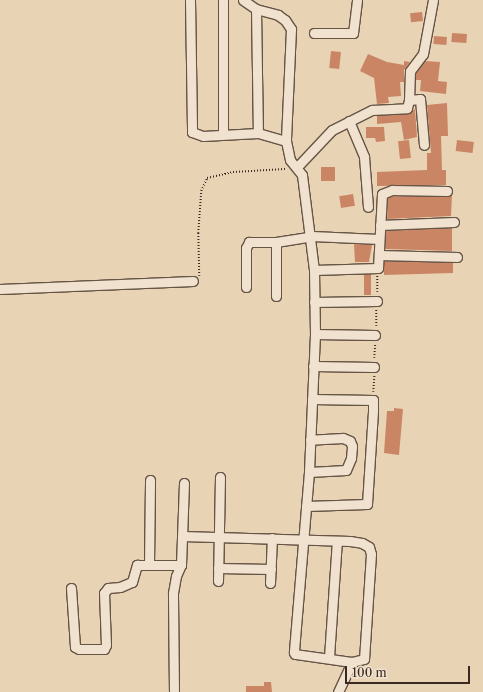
<!DOCTYPE html>
<html>
<head>
<meta charset="utf-8">
<style>
  body { margin:0 }
  #map { position:relative; width:483px; height:692px; overflow:hidden; background:#e8d3b4; font-family:"Libre Caslon Text",serif }
  div>[style] { position:absolute }
  [style*='--x'] { left:calc(var(--x)*1px); top:calc(var(--y)*1px); width:calc(var(--w)*1px); rotate:calc(var(--a)*1deg) }
  .building>* { inset:0; background:#ca8664; transform-origin:0 0 }
  .path>* { height:1.5px; margin-top:-0.75px; transform-origin:0; background:repeating-linear-gradient(90deg,#3a2921 0 1px,transparent 0 3px) }
  .roads { filter:drop-shadow(1px 0 #665446) drop-shadow(-1px 0 #665446) drop-shadow(0 1px #665446) drop-shadow(0 -1px #665446) }
  .minor>* { height:9px; margin:-4.5px; padding:0 4.5px; transform-origin:4.5px; border-radius:4.5px; background:#f0e2ce }
  span { translate:-50% -50%; white-space:nowrap; text-align:center; line-height:1.15; -webkit-text-stroke:4px #f0e2ce; paint-order:stroke }
  .scale { position:absolute; left:345px; top:666px; width:125px; height:18px; box-sizing:border-box; border:2px solid #3a2921; border-top:0; padding-left:5px; font-size:12px; line-height:14px; white-space:nowrap; color:#3a2921; -webkit-text-stroke:3px #f0e2ce; paint-order:stroke }
</style>
</head>
<body>
<div id="map">
  <div class="building">
    <div style="left:422px;top:12px;width:9px;height:12px;rotate:84deg"></div>
    <div style="left:452px;top:33px;width:15px;height:9px;rotate:4deg"></div>
    <div style="left:434px;top:36px;width:13px;height:8px;rotate:4deg"></div>
    <div style="left:331px;top:51px;width:10px;height:17px;rotate:6deg"></div>
    <div style="clip-path:polygon(368px 54px,387px 62px,404px 65px,404px 61px,410px 62px,404px 70px,404px 82px,400px 82px,401px 96px,388px 97px,389px 103px,377px 104px,374px 78px,360px 71px)"></div>
    <div style="clip-path:polygon(425px 61px,440px 62px,438px 81px,447px 82px,446px 94px,420px 91px,421px 80px,416px 80px,416px 73px)"></div>
    <div style="clip-path:polygon(447px 103px,448px 136px,441px 136px,442px 170px,446px 170px,446px 185px,377px 186px,377px 172px,427px 170px,427px 153px,431px 153px,427px 105px)"></div>
    <div style="clip-path:polygon(415px 109px,417px 137px,404px 140px,401px 122px,377px 124px,377px 116px,407px 114px)"></div>
    <div style="clip-path:polygon(366px 127px,384px 127px,385px 141px,376px 142px,375px 138px,366px 138px)"></div>
    <div style="left:409px;top:140px;width:18px;height:11px;rotate:84deg"></div>
    <div style="left:457px;top:140px;width:17px;height:11px;rotate:7deg"></div>
    <div style="left:335px;top:167px;width:14px;height:14px;rotate:90deg"></div>
    <div style="left:353px;top:194px;width:12px;height:14px;rotate:81deg"></div>
    <div style="clip-path:polygon(452px 195px,451px 216px,387px 219px,388px 198px,393px 196px,447px 197px)"></div>
    <div style="clip-path:polygon(452px 228px,452px 251px,385px 249px,386px 231px)"></div>
    <div style="clip-path:polygon(354px 244px,372px 245px,369px 262px,355px 262px)"></div>
    <div style="clip-path:polygon(384px 261px,453px 263px,453px 273px,384px 275px)"></div>
    <div style="left:364px;top:274px;width:7px;height:21px"></div>
    <div style="clip-path:polygon(394px 408px,403px 409px,399px 455px,384px 453px,387px 411px,394px 411px)"></div>
    <div style="clip-path:polygon(264px 682px,271px 682px,272px 692px,246px 692px,246px 686px,264px 686px)"></div>
  </div>
  <div class="path">
    <div style="--x:199;--y:276;--w:43;--a:-91.3"></div>
    <div style="--x:198;--y:233;--w:42;--a:-85.9"></div>
    <div style="--x:201;--y:191;--w:14;--a:-65"></div>
    <div style="--x:207;--y:178;--w:27;--a:-13"></div>
    <div style="--x:233;--y:172;--w:52;--a:-3.3"></div>
    <div style="--x:377;--y:292;--w:16;--a:-90"></div>
    <div style="--x:376;--y:326;--w:16;--a:-90"></div>
    <div style="--x:374;--y:358;--w:14;--a:-86"></div>
    <div style="--x:373;--y:392;--w:16;--a:-86"></div>
  </div>
  <div class="roads">
    <div class="minor">
      <div style="--x:190;--y:0;--w:132;--a:89.1"></div>
      <div style="--x:192;--y:132;--w:12;--a:20"></div>
      <div style="--x:203;--y:136;--w:55;--a:-3.1"></div>
      <div style="--x:258;--y:133;--w:29;--a:16"></div>
      <div style="--x:223;--y:0;--w:134;--a:90"></div>
      <div style="--x:243;--y:0;--w:16;--a:35"></div>
      <div style="--x:256;--y:9;--w:124;--a:89.1"></div>
      <div style="--x:256;--y:9;--w:23;--a:15"></div>
      <div style="--x:278;--y:15;--w:9;--a:36"></div>
      <div style="--x:285;--y:20;--w:11;--a:56"></div>
      <div style="--x:291;--y:29;--w:112;--a:92.6"></div>
      <div style="--x:286;--y:141;--w:19;--a:78"></div>
      <div style="--x:290;--y:160;--w:19;--a:51"></div>
      <div style="--x:302;--y:175;--w:96;--a:82.8"></div>
      <div style="--x:314;--y:270;--w:64;--a:89.1"></div>
      <div style="--x:315;--y:334;--w:138;--a:92.5"></div>
      <div style="--x:309;--y:472;--w:181;--a:94.8"></div>
      <div style="--x:294;--y:652;--w:2;--a:63"></div>
      <div style="--x:295;--y:654;--w:58;--a:8"></div>
      <div style="--x:314;--y:33;--w:39;--a:0"></div>
      <div style="--x:353;--y:33;--w:33;--a:-83"></div>
      <div style="--x:409;--y:100;--w:29;--a:-88"></div>
      <div style="--x:410;--y:71;--w:21;--a:-53"></div>
      <div style="--x:423;--y:54;--w:55;--a:-79.5"></div>
      <div style="--x:349;--y:121;--w:39;--a:67"></div>
      <div style="--x:364;--y:157;--w:50;--a:85.4"></div>
      <div style="--x:297;--y:167;--w:51;--a:-46.6"></div>
      <div style="--x:332;--y:130;--w:45;--a:-26.6"></div>
      <div style="--x:372;--y:110;--w:35;--a:-3"></div>
      <div style="--x:407;--y:108;--w:8;--a:-76"></div>
      <div style="--x:409;--y:100;--w:11;--a:-5"></div>
      <div style="--x:420;--y:99;--w:46;--a:85"></div>
      <div style="--x:380;--y:225;--w:74;--a:-2.3"></div>
      <div style="--x:379;--y:255;--w:78;--a:1.5"></div>
      <div style="--x:314;--y:270;--w:64;--a:-1.8"></div>
      <div style="--x:378;--y:268;--w:74;--a:-86.9"></div>
      <div style="--x:382;--y:194;--w:11;--a:-22"></div>
      <div style="--x:392;--y:190;--w:55;--a:1"></div>
      <div style="--x:246;--y:287;--w:39;--a:-90"></div>
      <div style="--x:246;--y:248;--w:7;--a:-63"></div>
      <div style="--x:249;--y:242;--w:27;--a:0"></div>
      <div style="--x:276;--y:242;--w:36;--a:-9"></div>
      <div style="--x:312;--y:236;--w:67;--a:2.6"></div>
      <div style="--x:0;--y:289;--w:193;--a:-2.4"></div>
      <div style="--x:276;--y:296;--w:54;--a:-90"></div>
      <div style="--x:314;--y:302;--w:63;--a:-0.9"></div>
      <div style="--x:315;--y:334;--w:60;--a:1"></div>
      <div style="--x:313;--y:366;--w:61;--a:0.9"></div>
      <div style="--x:309;--y:472;--w:37;--a:-3"></div>
      <div style="--x:346;--y:470;--w:13;--a:-67"></div>
      <div style="--x:351;--y:458;--w:12;--a:-85"></div>
      <div style="--x:352;--y:446;--w:5;--a:-112"></div>
      <div style="--x:350;--y:441;--w:8;--a:-157"></div>
      <div style="--x:343;--y:438;--w:33;--a:177"></div>
      <div style="--x:306;--y:506;--w:61;--a:-1.9"></div>
      <div style="--x:367;--y:504;--w:94;--a:-86.3"></div>
      <div style="--x:373;--y:410;--w:10;--a:-90"></div>
      <div style="--x:373;--y:400;--w:61;--a:-179.1"></div>
      <div style="--x:182;--y:536;--w:168;--a:1.7"></div>
      <div style="--x:350;--y:541;--w:12;--a:9"></div>
      <div style="--x:362;--y:543;--w:8;--a:30"></div>
      <div style="--x:369;--y:547;--w:7;--a:74"></div>
      <div style="--x:371;--y:554;--w:105;--a:93.8"></div>
      <div style="--x:364;--y:659;--w:12;--a:166"></div>
      <div style="--x:352;--y:662;--w:33;--a:115"></div>
      <div style="--x:149;--y:565;--w:85;--a:-89.3"></div>
      <div style="--x:218;--y:568;--w:53;--a:1.1"></div>
      <div style="--x:218;--y:581;--w:104;--a:-88.9"></div>
      <div style="--x:270;--y:583;--w:45;--a:-87.5"></div>
      <div style="--x:71;--y:588;--w:59;--a:86.1"></div>
      <div style="--x:75;--y:647;--w:4;--a:27"></div>
      <div style="--x:79;--y:649;--w:25;--a:0"></div>
      <div style="--x:104;--y:649;--w:4;--a:-63"></div>
      <div style="--x:106;--y:645;--w:52;--a:-92.2"></div>
      <div style="--x:104;--y:593;--w:6;--a:-51"></div>
      <div style="--x:108;--y:588;--w:12;--a:-5"></div>
      <div style="--x:120;--y:587;--w:13;--a:-23"></div>
      <div style="--x:132;--y:582;--w:18;--a:-74"></div>
      <div style="--x:137;--y:565;--w:44;--a:0"></div>
      <div style="--x:329;--y:657;--w:116;--a:-86.1"></div>
      <div style="--x:174;--y:692;--w:99;--a:-90.6"></div>
      <div style="--x:173;--y:593;--w:17;--a:-80"></div>
      <div style="--x:176;--y:576;--w:12;--a:-66"></div>
      <div style="--x:181;--y:565;--w:82;--a:-87.9"></div>
    </div>
  </div>
  <div class="scale">100 m</div>
</div>
</body>
</html>
